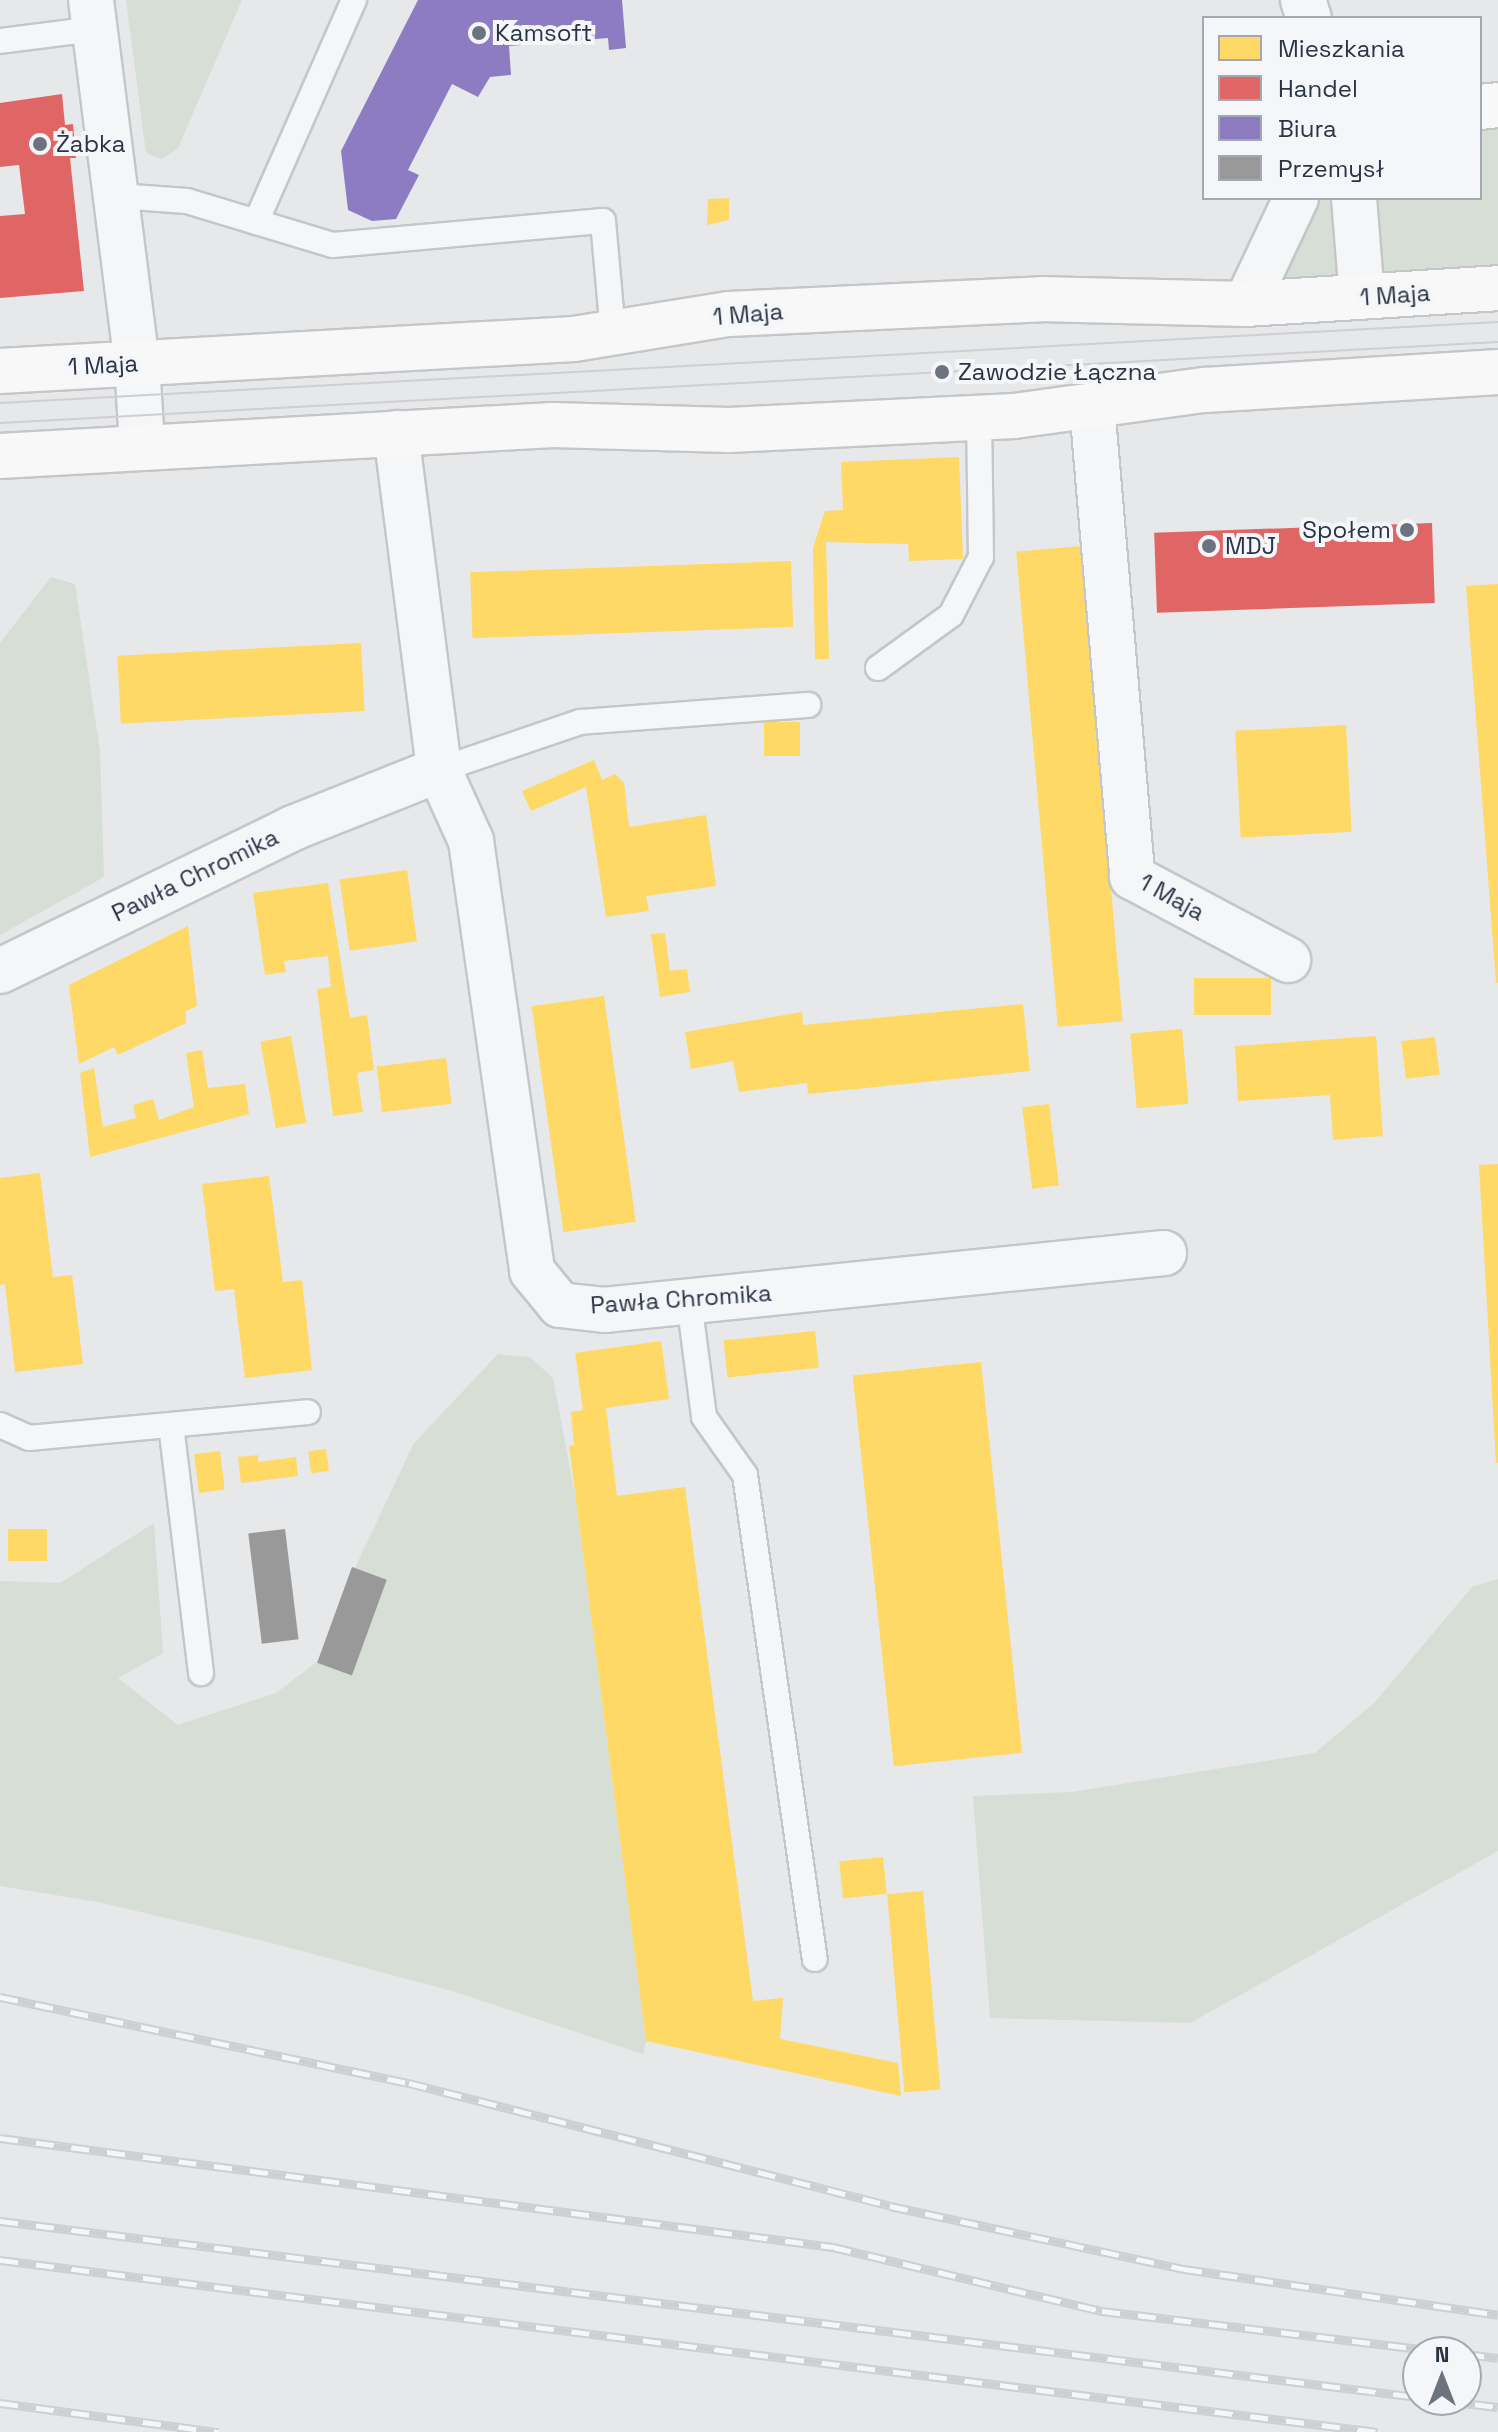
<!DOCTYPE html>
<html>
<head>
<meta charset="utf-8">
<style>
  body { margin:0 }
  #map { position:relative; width:1498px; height:2432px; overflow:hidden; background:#e6e8ea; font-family:"Space Grotesk",sans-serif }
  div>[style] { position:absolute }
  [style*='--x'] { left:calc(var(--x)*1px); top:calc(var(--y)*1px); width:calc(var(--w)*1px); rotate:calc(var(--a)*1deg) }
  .green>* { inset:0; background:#d6ded6 }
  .homes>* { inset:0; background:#ffd966; transform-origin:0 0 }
  .shops>* { inset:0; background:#e06666; transform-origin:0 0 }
  .offices>* { inset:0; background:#8e7cc3 }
  .industry>* { inset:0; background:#999; transform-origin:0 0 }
  .roads { filter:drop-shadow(2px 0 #c4c6c8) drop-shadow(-2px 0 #c4c6c8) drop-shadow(0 2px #c4c6c8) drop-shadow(0 -2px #c4c6c8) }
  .lane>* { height:24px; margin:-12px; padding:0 12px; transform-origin:12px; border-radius:12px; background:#f5f6f7 }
  .street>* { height:44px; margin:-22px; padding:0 22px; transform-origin:22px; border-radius:22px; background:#f5f6f7 }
  .secondary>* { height:44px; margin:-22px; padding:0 22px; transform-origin:22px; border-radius:22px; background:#f8f8f8 }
  .primary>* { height:44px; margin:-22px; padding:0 22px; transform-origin:22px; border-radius:22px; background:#f8f8f8 }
  .tram>* { height:2px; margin:-1px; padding:0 1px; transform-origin:1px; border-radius:1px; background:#cecfd2 }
  .rail>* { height:9px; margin-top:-4.5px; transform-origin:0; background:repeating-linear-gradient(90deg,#f4f6f9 0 18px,#cecfd2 0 36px); box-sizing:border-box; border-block:2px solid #cecfd2 }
  .dots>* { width:22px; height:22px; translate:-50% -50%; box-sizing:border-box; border:4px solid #f4f6f9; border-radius:50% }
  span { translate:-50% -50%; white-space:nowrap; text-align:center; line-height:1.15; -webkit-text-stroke:8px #f4f6f9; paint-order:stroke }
  .poi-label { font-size:24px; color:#2b3445 }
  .left { translate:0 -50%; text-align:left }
  .right { translate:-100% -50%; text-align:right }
  .street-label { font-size:24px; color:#2b3445 }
  .legend { position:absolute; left:1202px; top:16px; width:280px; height:184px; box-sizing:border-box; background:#f4f6f9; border:2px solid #a4a8b1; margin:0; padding:10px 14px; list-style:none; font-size:24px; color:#2b3445 }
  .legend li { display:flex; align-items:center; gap:16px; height:40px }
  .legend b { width:40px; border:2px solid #a4a8b1 }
  .north { position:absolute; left:1402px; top:2336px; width:80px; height:80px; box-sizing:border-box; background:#f4f6f9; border:2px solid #a4a8b1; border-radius:50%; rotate:0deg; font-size:22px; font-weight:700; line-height:32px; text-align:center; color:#2b3445 }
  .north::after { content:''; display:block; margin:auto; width:28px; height:36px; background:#6c737f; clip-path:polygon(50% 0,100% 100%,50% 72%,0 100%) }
</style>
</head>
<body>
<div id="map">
  <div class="green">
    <div style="clip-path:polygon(126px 0,242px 0,178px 148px,162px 159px,146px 153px)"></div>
    <div style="clip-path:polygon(1498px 122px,1498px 270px,1387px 273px,1379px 266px,1373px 198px,1480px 198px,1480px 125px)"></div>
    <div style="clip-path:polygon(1318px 198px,1338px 198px,1342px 276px,1284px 280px)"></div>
    <div style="clip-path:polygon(51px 577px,75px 584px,100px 751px,104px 877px,0 935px,0 643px)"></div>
    <div style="clip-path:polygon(498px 1354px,530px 1357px,553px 1378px,576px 1501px,646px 2041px,643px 2054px,452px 1991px,268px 1942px,98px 1902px,0 1886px,0 1581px,60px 1583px,154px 1523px,163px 1653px,118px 1678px,178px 1725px,276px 1693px,326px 1655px,344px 1591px,414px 1443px)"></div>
    <div style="clip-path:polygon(1498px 1579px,1498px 1851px,1190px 2023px,990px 2018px,973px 1796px,1072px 1792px,1315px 1753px,1375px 1702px,1472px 1587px)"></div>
  </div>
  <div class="homes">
    <div style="clip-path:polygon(729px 198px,729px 220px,707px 225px,708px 199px)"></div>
    <div style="clip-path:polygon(959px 457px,963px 559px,909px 561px,908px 544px,826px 542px,829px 659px,815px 659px,813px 548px,825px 511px,843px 510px,841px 462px)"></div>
    <div style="left:1081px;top:546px;width:477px;height:65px;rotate:85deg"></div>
    <div style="left:791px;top:561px;width:66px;height:321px;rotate:88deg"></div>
    <div style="clip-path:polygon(1498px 584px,1498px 983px,1496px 983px,1466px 586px)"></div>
    <div style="left:361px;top:643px;width:68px;height:244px;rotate:87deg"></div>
    <div style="left:764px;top:722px;width:36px;height:34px"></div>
    <div style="left:1346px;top:725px;width:107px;height:111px;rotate:87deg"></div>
    <div style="clip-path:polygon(594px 760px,602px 780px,615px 774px,624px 783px,629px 827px,706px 815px,716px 886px,646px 896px,649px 911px,606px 917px,586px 787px,531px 811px,522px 791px)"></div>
    <div style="left:407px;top:870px;width:72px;height:68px;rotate:82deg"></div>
    <div style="clip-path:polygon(328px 883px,350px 1018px,367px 1015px,374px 1070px,357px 1073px,363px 1112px,333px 1116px,317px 989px,331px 987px,328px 956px,284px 961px,286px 972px,265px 975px,253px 893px)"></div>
    <div style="clip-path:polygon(188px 926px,197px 1006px,186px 1011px,186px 1023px,118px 1055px,114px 1047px,79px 1064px,69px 985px)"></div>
    <div style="clip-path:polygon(665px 933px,670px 971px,687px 969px,690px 992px,660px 997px,651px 934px)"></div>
    <div style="left:1271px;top:978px;width:37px;height:77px;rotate:90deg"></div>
    <div style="left:604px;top:996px;width:228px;height:73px;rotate:82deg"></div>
    <div style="clip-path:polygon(1023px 1004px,1030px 1071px,808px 1094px,807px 1083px,739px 1092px,733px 1061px,691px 1069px,685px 1032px,802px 1012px,803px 1025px)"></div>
    <div style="left:1182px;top:1029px;width:75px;height:52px;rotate:85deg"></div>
    <div style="left:291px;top:1036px;width:88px;height:31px;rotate:80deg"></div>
    <div style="clip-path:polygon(1376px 1036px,1383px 1136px,1333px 1140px,1330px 1095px,1238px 1101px,1235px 1046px)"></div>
    <div style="left:1435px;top:1037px;width:38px;height:34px;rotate:83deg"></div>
    <div style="clip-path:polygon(202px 1050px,208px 1088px,245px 1084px,249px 1114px,90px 1157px,80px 1073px,94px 1068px,103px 1127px,136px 1118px,133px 1105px,153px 1099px,159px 1120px,194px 1107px,186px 1053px)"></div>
    <div style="left:446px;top:1058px;width:46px;height:70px;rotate:83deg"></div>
    <div style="left:1049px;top:1104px;width:82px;height:27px;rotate:83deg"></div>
    <div style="clip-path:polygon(1498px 1164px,1498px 1463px,1496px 1463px,1479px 1165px)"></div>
    <div style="clip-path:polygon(40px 1173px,53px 1277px,72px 1275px,83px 1364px,15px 1372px,5px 1284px,0 1285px,0 1178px)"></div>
    <div style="clip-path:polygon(269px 1176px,283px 1282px,302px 1280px,312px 1370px,245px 1378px,234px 1289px,215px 1291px,202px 1184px)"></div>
    <div style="left:815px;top:1331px;width:37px;height:92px;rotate:84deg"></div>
    <div style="clip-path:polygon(661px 1341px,669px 1399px,606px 1408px,617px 1496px,685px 1487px,753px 2001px,783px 1998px,780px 2039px,898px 2063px,901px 2096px,646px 2041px,569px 1446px,574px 1445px,571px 1412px,583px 1410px,575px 1353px)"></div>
    <div style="left:981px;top:1362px;width:393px;height:129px;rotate:84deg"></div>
    <div style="left:326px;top:1449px;width:22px;height:18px;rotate:82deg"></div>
    <div style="left:220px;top:1451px;width:39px;height:26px;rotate:83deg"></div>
    <div style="clip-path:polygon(258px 1455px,258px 1462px,296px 1457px,298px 1476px,241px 1483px,238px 1457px)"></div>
    <div style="left:8px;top:1529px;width:39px;height:32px"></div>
    <div style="left:883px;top:1857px;width:37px;height:44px;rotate:84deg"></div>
    <div style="left:923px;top:1891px;width:199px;height:36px;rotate:85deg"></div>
  </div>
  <div class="shops">
    <div style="clip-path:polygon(62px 94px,65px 125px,73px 124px,76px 158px,70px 158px,84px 291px,0 298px,0 216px,25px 214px,19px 165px,0 167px,0 103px)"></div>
    <div style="left:1432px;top:523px;width:80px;height:278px;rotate:88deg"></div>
  </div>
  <div class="offices">
    <div style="clip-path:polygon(418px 0,622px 0,626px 48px,609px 50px,608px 38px,509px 46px,511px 75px,490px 77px,478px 97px,452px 84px,408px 170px,419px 175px,396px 219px,372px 221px,348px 210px,341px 151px)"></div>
  </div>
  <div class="industry">
    <div style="left:285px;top:1529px;width:111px;height:37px;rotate:83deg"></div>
    <div style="left:352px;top:1567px;width:37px;height:102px;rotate:20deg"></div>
  </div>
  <div class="roads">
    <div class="lane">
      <div style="--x:0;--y:41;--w:96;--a:-7.2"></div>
      <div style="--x:118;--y:196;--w:69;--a:4.1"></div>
      <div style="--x:187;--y:201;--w:152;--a:16.8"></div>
      <div style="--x:333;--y:245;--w:271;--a:-5.1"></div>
      <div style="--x:603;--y:221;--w:112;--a:84.9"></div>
      <div style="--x:256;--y:222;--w:243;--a:-66.2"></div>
      <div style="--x:878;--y:668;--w:90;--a:-36"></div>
      <div style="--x:951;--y:615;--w:65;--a:-62.7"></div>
      <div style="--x:981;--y:557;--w:140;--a:-90.8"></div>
      <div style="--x:439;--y:770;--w:149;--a:-18.8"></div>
      <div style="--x:580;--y:722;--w:229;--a:-4.3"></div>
      <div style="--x:689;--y:1301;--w:117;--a:82.6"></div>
      <div style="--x:704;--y:1417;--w:71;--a:54.7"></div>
      <div style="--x:745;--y:1475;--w:489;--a:81.8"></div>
      <div style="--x:0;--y:1425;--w:32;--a:24"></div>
      <div style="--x:29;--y:1438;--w:280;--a:-5.3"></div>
      <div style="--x:171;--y:1425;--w:250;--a:83.1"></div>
    </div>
    <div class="street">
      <div style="--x:91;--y:0;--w:365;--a:82.8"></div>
      <div style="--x:137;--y:362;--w:84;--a:86.6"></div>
      <div style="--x:1303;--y:0;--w:19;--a:72"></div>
      <div style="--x:1354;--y:198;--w:99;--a:85.4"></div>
      <div style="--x:1246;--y:304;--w:117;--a:-64.7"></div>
      <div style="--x:1092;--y:406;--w:473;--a:85.1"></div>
      <div style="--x:1132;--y:877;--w:177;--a:28"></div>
      <div style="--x:396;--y:433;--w:340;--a:82.7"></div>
      <div style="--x:439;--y:770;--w:78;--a:65.7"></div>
      <div style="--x:471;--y:841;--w:434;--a:81.9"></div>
      <div style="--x:532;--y:1271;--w:44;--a:50.5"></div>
      <div style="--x:560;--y:1305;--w:44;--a:6.5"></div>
      <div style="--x:604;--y:1310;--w:563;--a:-5.81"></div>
      <div style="--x:0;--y:971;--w:326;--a:-26"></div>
      <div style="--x:293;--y:828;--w:157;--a:-21.7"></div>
    </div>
    <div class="secondary">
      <div style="--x:0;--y:371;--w:575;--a:-3.19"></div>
      <div style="--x:574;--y:339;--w:157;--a:-9.2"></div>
      <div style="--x:729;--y:314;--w:313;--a:-2.7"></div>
      <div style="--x:1042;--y:299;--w:204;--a:1.4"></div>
      <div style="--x:1246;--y:304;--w:253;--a:-3.6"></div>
      <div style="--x:0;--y:456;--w:554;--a:-3.21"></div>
      <div style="--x:553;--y:425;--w:176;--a:1.6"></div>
      <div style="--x:729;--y:430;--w:285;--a:-2.8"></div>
      <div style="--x:1014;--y:416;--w:193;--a:-7.8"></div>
      <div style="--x:1205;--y:390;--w:294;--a:-3.5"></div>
    </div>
    <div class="primary">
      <div style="--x:1480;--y:107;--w:18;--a:-6"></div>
    </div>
  </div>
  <div class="tram">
    <div style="--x:0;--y:403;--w:1500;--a:-3.1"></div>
    <div style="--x:0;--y:423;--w:1500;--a:-3.1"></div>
  </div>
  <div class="rail">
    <div style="--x:0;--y:1997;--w:418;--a:11.9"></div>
    <div style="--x:409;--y:2083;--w:496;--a:14.3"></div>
    <div style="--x:890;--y:2206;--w:301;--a:12.1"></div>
    <div style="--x:1184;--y:2269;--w:317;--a:8.3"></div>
    <div style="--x:0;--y:2138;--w:840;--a:7.45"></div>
    <div style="--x:833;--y:2247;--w:277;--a:13.4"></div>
    <div style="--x:1102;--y:2311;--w:348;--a:6.8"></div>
    <div style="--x:0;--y:2221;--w:1429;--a:7.08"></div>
    <div style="--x:0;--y:2260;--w:1388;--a:7.12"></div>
    <div style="--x:1466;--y:2354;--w:32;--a:7"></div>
    <div style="--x:1439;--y:2400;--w:59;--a:6.8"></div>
    <div style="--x:0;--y:2403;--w:220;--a:7.6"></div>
  </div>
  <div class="dots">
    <div style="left:479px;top:33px;background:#6c737f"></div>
    <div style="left:40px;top:144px;background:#6c737f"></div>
    <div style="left:942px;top:372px;background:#6c737f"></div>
    <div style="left:1407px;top:530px;background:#6c737f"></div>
    <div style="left:1209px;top:546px;background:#6c737f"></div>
  </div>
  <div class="poi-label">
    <span class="left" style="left:495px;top:33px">Kamsoft</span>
    <span class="left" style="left:56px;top:144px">Żabka</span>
    <span class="left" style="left:958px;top:372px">Zawodzie Łączna</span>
    <span class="right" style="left:1391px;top:530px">Społem</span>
    <span class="left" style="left:1225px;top:546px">MDJ</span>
  </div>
  <div class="street-label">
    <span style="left:1395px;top:295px;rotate:-4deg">1 Maja</span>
    <span style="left:748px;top:314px;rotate:-5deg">1 Maja</span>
    <span style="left:103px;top:365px;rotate:-3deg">1 Maja</span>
    <span style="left:195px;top:875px;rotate:-26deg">Pawła Chromika</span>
    <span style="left:1172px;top:897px;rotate:29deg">1 Maja</span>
    <span style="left:681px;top:1299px;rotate:-4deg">Pawła Chromika</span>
  </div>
  <ul class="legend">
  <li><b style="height:22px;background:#ffd966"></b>Mieszkania</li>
  <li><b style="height:22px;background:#e06666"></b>Handel</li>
  <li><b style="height:22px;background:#8e7cc3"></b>Biura</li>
  <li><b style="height:22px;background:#999"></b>Przemysł</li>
  </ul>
  <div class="north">N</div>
</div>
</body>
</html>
